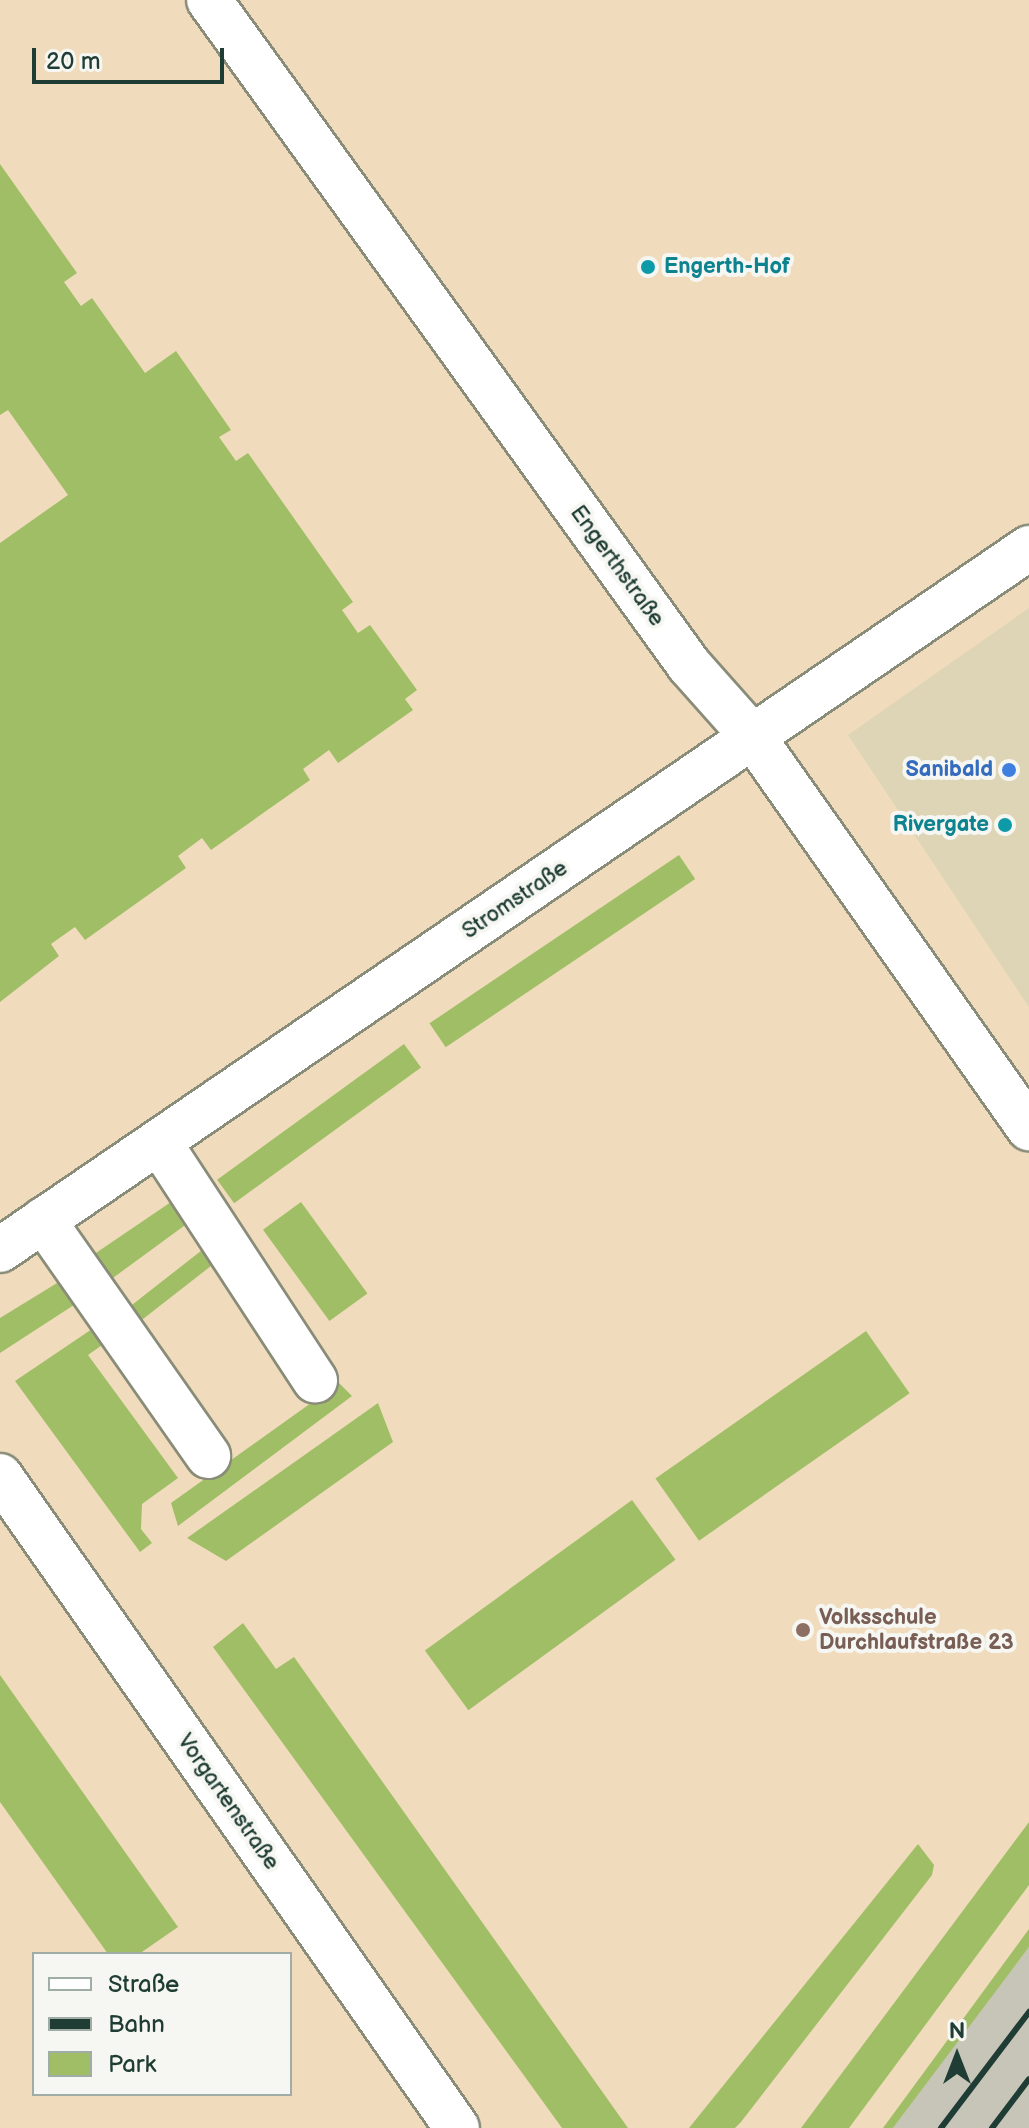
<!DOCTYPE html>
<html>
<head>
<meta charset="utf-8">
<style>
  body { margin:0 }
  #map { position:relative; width:1029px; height:2128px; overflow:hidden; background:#f0dcbc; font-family:"Balsamiq Sans",sans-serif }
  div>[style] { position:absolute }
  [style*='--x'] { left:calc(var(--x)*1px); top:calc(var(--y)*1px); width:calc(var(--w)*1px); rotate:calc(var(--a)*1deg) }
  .built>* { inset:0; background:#ddd5b5 }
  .industrial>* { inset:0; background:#c7c5b8 }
  .green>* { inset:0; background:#a0be66; transform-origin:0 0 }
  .roads { filter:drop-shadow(2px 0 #888c78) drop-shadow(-2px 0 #888c78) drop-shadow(0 2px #888c78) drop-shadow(0 -2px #888c78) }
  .minor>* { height:44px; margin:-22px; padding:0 22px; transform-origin:22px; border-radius:22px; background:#fff }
  .rail>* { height:6px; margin:-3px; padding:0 3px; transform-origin:3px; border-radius:3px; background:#1f3d34 }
  .dots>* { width:22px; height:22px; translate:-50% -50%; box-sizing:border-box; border:4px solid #f6f6f2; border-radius:50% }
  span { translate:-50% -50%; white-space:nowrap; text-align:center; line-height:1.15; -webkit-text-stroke:8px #f6f6f2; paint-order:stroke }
  .culture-label { font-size:22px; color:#0d838f; font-weight:700 }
  .left { translate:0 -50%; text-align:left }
  .right { translate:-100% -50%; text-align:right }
  .street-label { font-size:22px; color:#1f3d34 }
  .shop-label { font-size:22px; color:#366cbe; font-weight:700 }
  .education-label { font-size:22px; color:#785e54; font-weight:700 }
  .legend { position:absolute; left:32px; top:1952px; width:260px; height:144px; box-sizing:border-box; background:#f6f6f2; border:2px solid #a0aca6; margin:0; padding:10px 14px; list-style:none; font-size:24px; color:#1f3d34 }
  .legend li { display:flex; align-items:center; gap:16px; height:40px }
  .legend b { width:40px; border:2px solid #a0aca6 }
  .north { position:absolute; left:917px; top:2016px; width:80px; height:80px; -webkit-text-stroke:6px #f6f6f2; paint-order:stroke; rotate:0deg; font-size:22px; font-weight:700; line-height:32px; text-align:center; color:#1f3d34 }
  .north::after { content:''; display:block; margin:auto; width:28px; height:36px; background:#1f3d34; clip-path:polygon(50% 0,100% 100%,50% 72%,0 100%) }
  .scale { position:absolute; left:32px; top:48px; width:192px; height:36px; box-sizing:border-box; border:4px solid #1f3d34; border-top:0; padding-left:10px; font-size:24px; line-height:28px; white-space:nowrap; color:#1f3d34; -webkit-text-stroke:6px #f6f6f2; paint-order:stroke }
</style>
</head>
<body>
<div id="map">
  <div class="built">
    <div style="clip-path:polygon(1029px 608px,1029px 1007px,848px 735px)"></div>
  </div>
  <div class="industrial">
    <div style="clip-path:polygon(1029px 1947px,1029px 2128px,893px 2128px,950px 2051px)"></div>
  </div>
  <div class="green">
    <div style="clip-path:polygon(0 164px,77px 273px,64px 282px,81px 306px,92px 298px,145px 373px,176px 351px,231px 430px,219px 437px,236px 461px,248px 453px,353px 602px,342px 610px,358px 633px,370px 625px,417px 690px,405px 699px,413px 710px,338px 763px,329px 750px,303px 769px,310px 780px,211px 850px,202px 838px,178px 856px,186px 868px,85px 940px,75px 927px,51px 944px,59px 956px,0 1002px,0 543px,68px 495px,8px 410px,0 415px)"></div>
    <div style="left:679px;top:855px;width:29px;height:301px;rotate:56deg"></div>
    <div style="left:404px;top:1044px;width:29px;height:231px;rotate:54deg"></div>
    <div style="clip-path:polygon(171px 1202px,188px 1223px,106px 1283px,87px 1259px)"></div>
    <div style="left:301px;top:1202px;width:113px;height:47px;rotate:54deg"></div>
    <div style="left:206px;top:1247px;width:18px;height:107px;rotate:52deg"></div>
    <div style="clip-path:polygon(62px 1280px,77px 1303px,0 1353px,0 1318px)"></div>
    <div style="clip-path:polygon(95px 1327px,105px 1343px,88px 1355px,178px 1478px,142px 1504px,141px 1529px,152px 1543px,140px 1552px,15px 1381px)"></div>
    <div style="left:866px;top:1331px;width:76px;height:257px;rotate:55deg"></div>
    <div style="clip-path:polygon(339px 1383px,352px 1396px,178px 1526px,171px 1503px)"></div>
    <div style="clip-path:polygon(378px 1403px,393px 1442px,226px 1561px,187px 1538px)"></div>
    <div style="left:632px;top:1500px;width:74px;height:256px;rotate:54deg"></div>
    <div style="clip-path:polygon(243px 1623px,276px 1669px,294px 1657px,628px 2128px,562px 2128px,213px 1647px)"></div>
    <div style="clip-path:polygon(0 1675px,178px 1927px,139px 1954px,108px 1954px,0 1802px)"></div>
    <div style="clip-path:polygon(1029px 1822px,1029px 1885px,849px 2128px,801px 2128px)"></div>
    <div style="clip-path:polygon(918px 1844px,934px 1865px,932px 1875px,741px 2122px,735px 2128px,689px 2128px)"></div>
    <div style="clip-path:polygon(1029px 1929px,1029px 1947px,893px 2128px,883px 2128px)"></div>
  </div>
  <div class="roads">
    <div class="minor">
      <div style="--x:209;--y:0;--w:820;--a:54.18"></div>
      <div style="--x:689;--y:665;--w:96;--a:48.4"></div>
      <div style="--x:753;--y:737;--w:479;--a:54.8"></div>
      <div style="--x:159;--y:1142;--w:285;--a:56.8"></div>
      <div style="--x:43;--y:1220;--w:288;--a:55"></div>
      <div style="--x:0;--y:1250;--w:1246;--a:-34.3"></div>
      <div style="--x:0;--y:1476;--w:796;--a:54.97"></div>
    </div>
  </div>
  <div class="rail">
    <div style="--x:941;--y:2128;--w:146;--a:-52.8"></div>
    <div style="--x:992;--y:2128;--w:61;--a:-52.9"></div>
  </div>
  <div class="dots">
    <div style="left:648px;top:267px;background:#0f9aa8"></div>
    <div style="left:1009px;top:770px;background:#3f7fe0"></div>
    <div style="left:1005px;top:825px;background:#0f9aa8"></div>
    <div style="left:803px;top:1630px;background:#8d6e63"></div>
  </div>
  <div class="culture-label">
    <span class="left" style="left:664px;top:267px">Engerth-Hof</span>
    <span class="right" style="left:989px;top:825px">Rivergate</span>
  </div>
  <div class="street-label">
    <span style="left:617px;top:566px;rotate:54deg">Engerthstraße</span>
    <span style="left:515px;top:900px;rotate:-34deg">Stromstraße</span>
    <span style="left:228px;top:1802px;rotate:55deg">Vorgartenstraße</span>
  </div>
  <div class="shop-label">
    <span class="right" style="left:993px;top:770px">Sanibald</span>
  </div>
  <div class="education-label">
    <span class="left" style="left:819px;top:1630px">Volksschule<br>Durchlaufstraße 23</span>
  </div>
  <ul class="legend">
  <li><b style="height:10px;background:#fff"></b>Straße</li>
  <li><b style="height:10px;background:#1f3d34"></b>Bahn</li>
  <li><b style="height:22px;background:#a0be66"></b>Park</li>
  </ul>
  <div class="north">N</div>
  <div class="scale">20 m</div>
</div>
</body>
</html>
